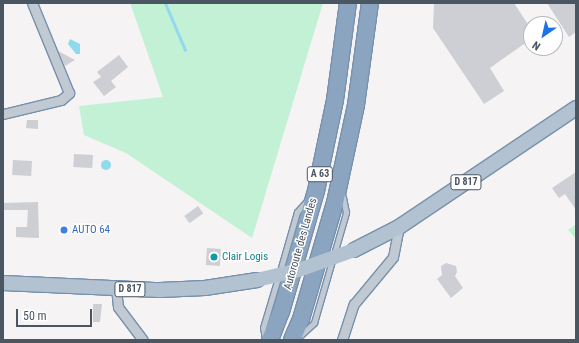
<!DOCTYPE html>
<html>
<head>
<meta charset="utf-8">
<style>
  body { margin:0 }
  #map { position:relative; width:579px; height:343px; overflow:hidden; background:#f5f3f3; font-family:"Roboto Condensed",sans-serif }
  div>[style] { position:absolute }
  [style*='--x'] { left:calc(var(--x)*1px); top:calc(var(--y)*1px); width:calc(var(--w)*1px); rotate:calc(var(--a)*1deg) }
  .green>* { inset:0; background:#c3f1d5 }
  .water>* { inset:0; background:#90daee }
  .round { border-radius:50% }
  .stream>* { height:3px; margin:-1.5px; padding:0 1.5px; transform-origin:1.5px; border-radius:1.5px; background:#90daee }
  .building>* { inset:0; background:#cdcfd5; transform-origin:0 0 }
  .roads { filter:drop-shadow(1px 0 #7690ad) drop-shadow(-1px 0 #7690ad) drop-shadow(0 1px #7690ad) drop-shadow(0 -1px #7690ad) }
  .service>* { height:4.5px; margin:-2.25px; padding:0 2.25px; transform-origin:2.25px; border-radius:2.25px; background:#c1cad2 }
  .minor>* { height:9px; margin:-4.5px; padding:0 4.5px; transform-origin:4.5px; border-radius:4.5px; background:#c1cad2 }
  .primary>* { height:14px; margin:-7px; padding:0 7px; transform-origin:7px; border-radius:7px; background:#b3c2d1 }
  .motorway>* { height:16px; margin:-8px; padding:0 8px; transform-origin:8px; border-radius:8px; background:#8ba5c1 }
  .primary-bridge>* { height:14px; margin:-7px; padding:0 7px; transform-origin:7px; border-radius:7px; background:#b3c2d1 }
  .dots>* { width:11px; height:11px; translate:-50% -50%; box-sizing:border-box; border:2px solid #fff; border-radius:50% }
  span { translate:-50% -50%; white-space:nowrap; text-align:center; line-height:1.15; -webkit-text-stroke:3px #fff; paint-order:stroke }
  .shield-label span { padding:1px 3px; background:#fff; border:1px solid; border-radius:3px; -webkit-text-stroke-width:0 }
  .shield-label { font-size:10px; color:#4a5661; font-weight:700 }
  .shop-label { font-size:11px; color:#366cbe }
  .left { translate:0 -50%; text-align:left }
  .street-label { font-size:11px; color:#4a5661 }
  .culture-label { font-size:11px; color:#0d838f }
  .frame { position:absolute; inset:0; border:4px solid #4a5661; pointer-events:none }
  .north { position:absolute; left:523px; top:16px; width:40px; height:40px; box-sizing:border-box; background:#fff; border:1px solid #b7bbc0; border-radius:50%; rotate:214deg; font-size:11px; font-weight:700; line-height:16px; text-align:center; color:#4a5661 }
  .north::after { content:''; display:block; margin:auto; width:14px; height:18px; background:#1a73e8; clip-path:polygon(50% 0,100% 100%,50% 72%,0 100%) }
  .scale { position:absolute; left:16px; top:309px; width:76px; height:18px; box-sizing:border-box; border:2px solid #4a5661; border-top:0; padding-left:5px; font-size:12px; line-height:14px; white-space:nowrap; color:#4a5661; -webkit-text-stroke:3px #fff; paint-order:stroke }
</style>
</head>
<body>
<div id="map">
  <div class="green">
    <div style="clip-path:polygon(130px 3px,323px 3px,252px 238px,126px 153px,84px 135px,79px 106px,163px 97px)"></div>
    <div style="clip-path:polygon(576px 224px,576px 239px,568px 230px)"></div>
  </div>
  <div class="water">
    <div style="clip-path:polygon(70px 39px,80px 44px,80px 54px,76px 54px,68px 44px)"></div>
    <div class="round" style="left:101px;top:160px;width:10px;height:10px"></div>
  </div>
  <div class="stream">
    <div style="--x:165;--y:3;--w:51;--a:66.9"></div>
  </div>
  <div class="building">
    <div style="clip-path:polygon(434px 3px,514px 3px,531px 29px,531px 39px,490px 68px,504px 91px,484px 104px,433px 28px)"></div>
    <div style="clip-path:polygon(547px 3px,576px 3px,576px 32px,569px 37px)"></div>
    <div style="clip-path:polygon(58px 51px,75px 60px,65px 66px)"></div>
    <div style="clip-path:polygon(119px 55px,128px 67px,111px 81px,116px 87px,104px 96px,93px 82px,101px 77px,97px 72px)"></div>
    <div style="clip-path:polygon(27px 120px,38px 120px,38px 129px,26px 128px)"></div>
    <div style="left:74px;top:154px;width:19px;height:13px;rotate:3deg"></div>
    <div style="left:13px;top:160px;width:19px;height:15px;rotate:3deg"></div>
    <div style="clip-path:polygon(576px 172px,576px 210px,565px 194px,559px 198px,552px 188px)"></div>
    <div style="clip-path:polygon(38px 202px,39px 238px,16px 237px,16px 227px,27px 227px,28px 210px,3px 210px,3px 203px)"></div>
    <div style="left:198px;top:206px;width:9px;height:17px;rotate:54deg"></div>
    <div style="left:207px;top:248px;width:14px;height:17px;rotate:4deg"></div>
    <div style="clip-path:polygon(446px 263px,456px 266px,457px 272px,455px 276px,463px 288px,451px 298px,437px 279px,442px 275px,441px 266px)"></div>
    <div style="clip-path:polygon(93px 304px,102px 304px,100px 322px,93px 322px)"></div>
  </div>
  <div class="roads">
    <div class="service">
      <div style="--x:280;--y:271;--w:61;--a:-73.9"></div>
      <div style="--x:297;--y:212;--w:15;--a:-48"></div>
      <div style="--x:301;--y:335;--w:18;--a:-43"></div>
      <div style="--x:314;--y:323;--w:115;--a:-73.8"></div>
      <div style="--x:346;--y:213;--w:16;--a:-101"></div>
      <div style="--x:265;--y:338;--w:10;--a:-101"></div>
      <div style="--x:263;--y:328;--w:52;--a:-73.3"></div>
    </div>
    <div class="minor">
      <div style="--x:3;--y:114;--w:60;--a:-13.6"></div>
      <div style="--x:61;--y:100;--w:11;--a:-41"></div>
      <div style="--x:69;--y:93;--w:97;--a:-112.3"></div>
      <div style="--x:116;--y:288;--w:19;--a:84"></div>
      <div style="--x:118;--y:307;--w:41;--a:52.9"></div>
      <div style="--x:342;--y:340;--w:38;--a:-72"></div>
      <div style="--x:354;--y:304;--w:61;--a:-50.3"></div>
      <div style="--x:393;--y:257;--w:31;--a:-79"></div>
    </div>
    <div class="primary">
      <div style="--x:354;--y:250;--w:51;--a:-27.1"></div>
      <div style="--x:399;--y:227;--w:213;--a:-33.9"></div>
      <div style="--x:3;--y:283;--w:157;--a:2.6"></div>
      <div style="--x:160;--y:290;--w:45;--a:-2.5"></div>
      <div style="--x:205;--y:288;--w:53;--a:-8.7"></div>
    </div>
    <div class="motorway">
      <div style="--x:270;--y:340;--w:30;--a:-69"></div>
      <div style="--x:281;--y:312;--w:126;--a:-73.9"></div>
      <div style="--x:316;--y:191;--w:93;--a:-78.2"></div>
      <div style="--x:335;--y:100;--w:98;--a:-82.4"></div>
      <div style="--x:292;--y:340;--w:23;--a:-67"></div>
      <div style="--x:301;--y:319;--w:121;--a:-73.7"></div>
      <div style="--x:335;--y:203;--w:100;--a:-77.9"></div>
      <div style="--x:356;--y:105;--w:103;--a:-82.2"></div>
    </div>
  </div>
  <div class="primary-bridge">
    <div style="--x:257;--y:280;--w:43;--a:-13.4"></div>
    <div style="--x:299;--y:270;--w:59;--a:-20"></div>
  </div>
  <div class="dots">
    <div style="left:64px;top:230px;background:#3f7fe0"></div>
    <div style="left:214px;top:257px;background:#0f9aa8"></div>
  </div>
  <div class="shield-label">
    <span style="left:320px;top:174px">A 63</span>
    <span style="left:466px;top:182px">D 817</span>
    <span style="left:130px;top:289px">D 817</span>
  </div>
  <div class="shop-label">
    <span class="left" style="left:72px;top:230px">AUTO 64</span>
  </div>
  <div class="street-label">
    <span style="left:301px;top:244px;rotate:-74deg">Autoroute des Landes</span>
  </div>
  <div class="culture-label">
    <span class="left" style="left:222px;top:257px">Clair Logis</span>
  </div>
  <div class="frame"></div>
  <div class="north">N</div>
  <div class="scale">50 m</div>
</div>
</body>
</html>
